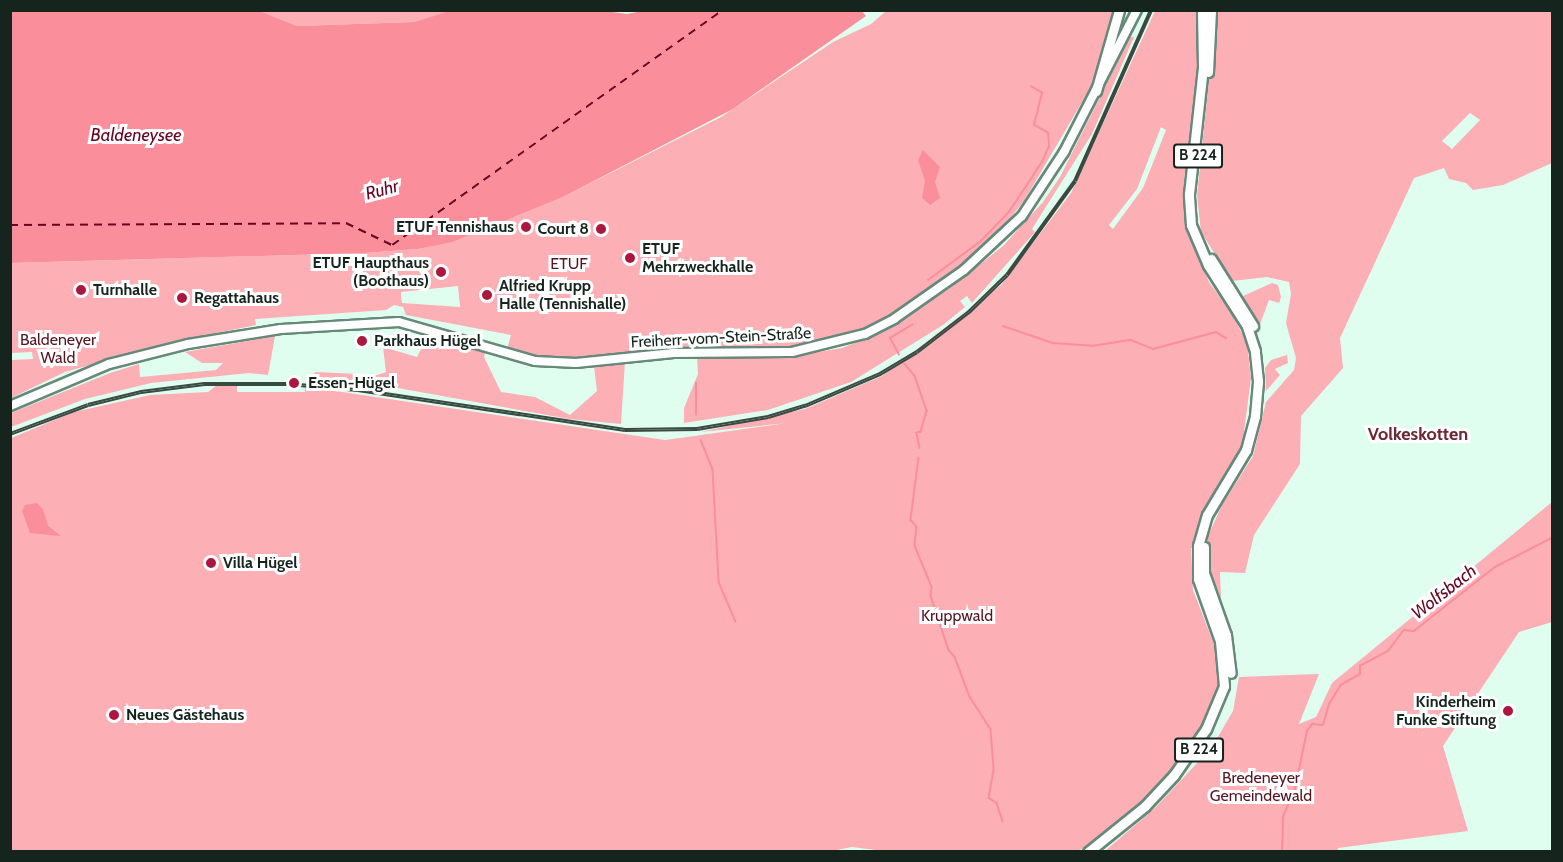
<!DOCTYPE html>
<html>
<head>
<meta charset="utf-8">
<style>
  body { margin:0 }
  #map { position:relative; width:1563px; height:862px; overflow:hidden; background:#e0fef0; font-family:Cabin,sans-serif }
  div>[style] { position:absolute }
  [style*='--x'] { left:calc(var(--x)*1px); top:calc(var(--y)*1px); width:calc(var(--w)*1px); rotate:calc(var(--a)*1deg) }
  .green>* { inset:0; background:#fcafb5 }
  .water>* { inset:0; background:#fa8f9b }
  .stream>* { height:1.5px; margin:-0.75px; padding:0 0.75px; transform-origin:0.75px; border-radius:0.75px; background:#fa8f9b }
  .ferry>* { height:1.5px; margin-top:-0.75px; transform-origin:0; background:repeating-linear-gradient(90deg,#670521 0 8px,transparent 0 14px) }
  .roads { filter:drop-shadow(2px 0 #66897a) drop-shadow(-2px 0 #66897a) drop-shadow(0 2px #66897a) drop-shadow(0 -2px #66897a) }
  .secondary>* { height:8px; margin:-4px; padding:0 4px; transform-origin:4px; border-radius:4px; background:#fff }
  .primary>* { height:9px; margin:-4.5px; padding:0 4.5px; transform-origin:4.5px; border-radius:4.5px; background:#fff }
  .rail>* { height:4px; margin-top:-2px; transform-origin:0; background:repeating-linear-gradient(90deg,#fff 0 4.5px,#394a42 0 9px); box-sizing:border-box; border-block:2px solid #394a42 }
  .dots>* { width:16px; height:16px; translate:-50% -50%; box-sizing:border-box; border:3px solid #fff; border-radius:50% }
  span { translate:-50% -50%; white-space:nowrap; text-align:center; line-height:1.15; -webkit-text-stroke:6px #fff; paint-order:stroke }
  .shield-label span { padding:2px 4px; background:#fff; border:2px solid; border-radius:4px; -webkit-text-stroke-width:0 }
  .shield-label { font-size:15px; color:#16241e; font-weight:700 }
  .poi-label { font-size:16px; color:#16241e; font-weight:700 }
  .right { translate:-100% -50%; text-align:right }
  .left { translate:0 -50%; text-align:left }
  .park-label { font-size:16px; color:#561521 }
  .street-label { font-size:16px; color:#16241e }
  .water-label { font-size:18px; color:#670521; font-style:italic }
  .neighbourhood-label { font-size:18px; color:#6d2632; font-weight:700 }
  .frame { position:absolute; inset:0; border:12px solid #16241e; pointer-events:none }
</style>
</head>
<body>
<div id="map">
  <div class="green">
    <div style="clip-path:polygon(260px 11px,453px 11px,414px 22px,297px 26px)"></div>
    <div style="clip-path:polygon(evenodd,886px 11px,1113px 11px,1092px 85px,1024px 201px,1001px 230px,941px 281px,868px 328px,838px 340px,788px 349px,576px 359px,528px 356px,507px 349px,511px 335px,406px 315px,403px 307px,394px 305px,386px 310px,255px 319px,256px 325px,168px 343px,65px 372px,11px 398px,10px 360px,33px 359px,32px 352px,11px 353px,11px 263px,365px 253px,418px 249px,452px 241px,563px 197px,721px 117px,833px 42px,871px 24px,886px 11px,458px 286px,460px 307px,402px 303px,401px 296px,401px 292px,458px 286px)"></div>
    <div style="clip-path:polygon(evenodd,1155px 11px,1196px 11px,1198px 14px,1197px 74px,1184px 181px,1185px 209px,1193px 245px,1209px 282px,1231px 312px,1247px 343px,1251px 378px,1244px 432px,1248px 436px,1196px 548px,1191px 548px,1193px 590px,1219px 657px,1217px 698px,1201px 730px,1160px 785px,1095px 842px,1078px 851px,891px 852px,852px 847px,827px 852px,11px 851px,11px 438px,74px 412px,150px 395px,208px 392px,217px 385px,237px 384px,237px 392px,305px 392px,305px 388px,342px 392px,665px 440px,787px 423px,701px 432px,805px 409px,882px 376px,1001px 285px,1071px 193px,1155px 11px,1161px 127px,1166px 130px,1143px 188px,1113px 229px,1109px 225px,1137px 189px,1161px 127px)"></div>
    <div style="clip-path:polygon(evenodd,1216px 11px,1552px 11px,1552px 163px,1503px 185px,1473px 190px,1466px 183px,1449px 179px,1444px 168px,1414px 178px,1340px 338px,1343px 368px,1301px 416px,1300px 464px,1254px 535px,1245px 573px,1220px 572px,1221px 598px,1207px 571px,1208px 536px,1222px 505px,1253px 456px,1266px 402px,1294px 370px,1296px 358px,1286px 323px,1291px 294px,1289px 282px,1267px 277px,1232px 281px,1201px 232px,1197px 195px,1216px 11px,1470px 113px,1480px 120px,1452px 149px,1442px 141px,1470px 113px)"></div>
    <div style="clip-path:polygon(1130px 37px,1134px 37px,1092px 134px,1032px 229px,1035px 232px,972px 303px,967px 296px,960px 301px,965px 307px,943px 325px,851px 382px,768px 410px,684px 423px,684px 408px,698px 374px,697px 357px,795px 356px,842px 348px,877px 334px,949px 289px,1003px 246px,1043px 202px,1060px 177px)"></div>
    <div style="clip-path:polygon(1272px 283px,1278px 285px,1281px 297px,1279px 303px,1269px 300px,1259px 327px,1243px 296px)"></div>
    <div style="clip-path:polygon(429px 333px,486px 350px,484px 357px,501px 392px,535px 397px,570px 415px,597px 391px,594px 366px,625px 361px,621px 424px,569px 419px,381px 385px,306px 378px,316px 372px,377px 375px,386px 372px,383px 347px,417px 357px)"></div>
    <div style="clip-path:polygon(275px 336px,268px 375px,249px 373px,151px 383px,85px 399px,11px 427px,11px 413px,110px 373px,139px 364px,140px 377px,216px 370px,223px 363px,202px 363px,185px 352px)"></div>
    <div style="clip-path:polygon(1287px 355px,1288px 363px,1275px 369px,1280px 375px,1266px 391px,1265px 368px,1271px 360px)"></div>
    <div style="clip-path:polygon(1552px 502px,1552px 622px,1519px 632px,1443px 746px,1468px 831px,1338px 848px,1338px 851px,1105px 851px,1156px 807px,1212px 747px,1233px 711px,1239px 677px,1319px 674px,1299px 724px,1316px 717px,1332px 683px)"></div>
  </div>
  <div class="water">
    <div style="clip-path:polygon(453px 10px,598px 10px,627px 14px,647px 10px,861px 10px,866px 16px,733px 109px,563px 197px,452px 242px,418px 249px,365px 253px,11px 263px,11px 11px,260px 11px,297px 26px,414px 22px)"></div>
    <div style="clip-path:polygon(923px 150px,940px 167px,935px 182px,940px 198px,930px 205px,922px 198px,925px 181px,918px 160px)"></div>
    <div style="clip-path:polygon(37px 503px,43px 509px,48px 526px,61px 536px,30px 533px,22px 511px,25px 505px)"></div>
  </div>
  <div class="stream">
    <div style="--x:928;--y:280;--w:66;--a:-36.3"></div>
    <div style="--x:981;--y:241;--w:40;--a:-46"></div>
    <div style="--x:1009;--y:212;--w:60;--a:-56.6"></div>
    <div style="--x:1042;--y:162;--w:17;--a:-66"></div>
    <div style="--x:1049;--y:146;--w:13;--a:-94"></div>
    <div style="--x:1048;--y:133;--w:16;--a:-150"></div>
    <div style="--x:1034;--y:125;--w:33;--a:-76"></div>
    <div style="--x:1042;--y:93;--w:12;--a:-149"></div>
    <div style="--x:1003;--y:326;--w:53;--a:18.8"></div>
    <div style="--x:1053;--y:343;--w:39;--a:4"></div>
    <div style="--x:1092;--y:346;--w:39;--a:-9"></div>
    <div style="--x:1131;--y:340;--w:24;--a:22"></div>
    <div style="--x:1153;--y:349;--w:65;--a:-15.1"></div>
    <div style="--x:1216;--y:332;--w:12;--a:31"></div>
    <div style="--x:899;--y:355;--w:19;--a:-118"></div>
    <div style="--x:890;--y:338;--w:26;--a:-31"></div>
    <div style="--x:905;--y:364;--w:16;--a:50"></div>
    <div style="--x:915;--y:376;--w:37;--a:71"></div>
    <div style="--x:927;--y:411;--w:22;--a:106"></div>
    <div style="--x:921;--y:432;--w:4;--a:166"></div>
    <div style="--x:917;--y:433;--w:15;--a:79"></div>
    <div style="--x:696;--y:415;--w:32;--a:-90"></div>
    <div style="--x:701;--y:440;--w:32;--a:68"></div>
    <div style="--x:713;--y:470;--w:112;--a:86.9"></div>
    <div style="--x:719;--y:582;--w:43;--a:67"></div>
    <div style="--x:919;--y:458;--w:63;--a:97.4"></div>
    <div style="--x:911;--y:520;--w:9;--a:49"></div>
    <div style="--x:917;--y:527;--w:19;--a:96"></div>
    <div style="--x:915;--y:546;--w:44;--a:67.5"></div>
    <div style="--x:932;--y:587;--w:9;--a:96"></div>
    <div style="--x:931;--y:596;--w:57;--a:71.6"></div>
    <div style="--x:949;--y:650;--w:9;--a:49"></div>
    <div style="--x:955;--y:657;--w:43;--a:69.4"></div>
    <div style="--x:970;--y:697;--w:38;--a:57"></div>
    <div style="--x:991;--y:729;--w:41;--a:85.8"></div>
    <div style="--x:994;--y:770;--w:28;--a:100"></div>
    <div style="--x:989;--y:798;--w:9;--a:32"></div>
    <div style="--x:997;--y:803;--w:19;--a:72"></div>
    <div style="--x:1282;--y:852;--w:35;--a:-88"></div>
    <div style="--x:1283;--y:817;--w:30;--a:-67"></div>
    <div style="--x:1295;--y:789;--w:59;--a:-78.3"></div>
    <div style="--x:1307;--y:731;--w:9;--a:-54"></div>
    <div style="--x:1312;--y:724;--w:11;--a:5"></div>
    <div style="--x:1323;--y:725;--w:22;--a:-74"></div>
    <div style="--x:1329;--y:704;--w:22;--a:-58"></div>
    <div style="--x:1341;--y:685;--w:22;--a:-30"></div>
    <div style="--x:1360;--y:674;--w:8;--a:-90"></div>
    <div style="--x:1360;--y:666;--w:32;--a:-28"></div>
    <div style="--x:1388;--y:651;--w:26;--a:-53"></div>
    <div style="--x:1404;--y:630;--w:10;--a:6"></div>
    <div style="--x:1414;--y:631;--w:103;--a:-38.3"></div>
    <div style="--x:1495;--y:567;--w:64;--a:-27"></div>
  </div>
  <div class="ferry">
    <div style="--x:10;--y:225;--w:336;--a:-0.3"></div>
    <div style="--x:346;--y:223;--w:51;--a:25.6"></div>
    <div style="--x:392;--y:245;--w:406;--a:-35.4"></div>
  </div>
  <div class="roads">
    <div class="secondary">
      <div style="--x:10;--y:406;--w:108;--a:-23"></div>
      <div style="--x:109;--y:364;--w:81;--a:-14.2"></div>
      <div style="--x:188;--y:344;--w:94;--a:-9.2"></div>
      <div style="--x:281;--y:329;--w:118;--a:-3.4"></div>
      <div style="--x:399;--y:322;--w:141;--a:16"></div>
      <div style="--x:535;--y:361;--w:41;--a:2.8"></div>
      <div style="--x:576;--y:363;--w:98;--a:-5.9"></div>
      <div style="--x:673;--y:353;--w:119;--a:-0.5"></div>
      <div style="--x:792;--y:352;--w:75;--a:-13.9"></div>
      <div style="--x:865;--y:334;--w:33;--a:-27"></div>
      <div style="--x:894;--y:319;--w:85;--a:-35"></div>
      <div style="--x:964;--y:270;--w:79;--a:-43"></div>
      <div style="--x:1022;--y:216;--w:77;--a:-56.7"></div>
      <div style="--x:1064;--y:152;--w:160;--a:-62.8"></div>
    </div>
    <div class="primary">
      <div style="--x:1208;--y:72;--w:62;--a:-87.2"></div>
      <div style="--x:1096;--y:91;--w:84;--a:-74.1"></div>
      <div style="--x:1211;--y:259;--w:79;--a:57.9"></div>
      <div style="--x:1204;--y:547;--w:26;--a:90"></div>
      <div style="--x:1204;--y:573;--w:66;--a:70.5"></div>
      <div style="--x:1226;--y:635;--w:38;--a:83"></div>
      <div style="--x:1088;--y:852;--w:73;--a:-38.9"></div>
      <div style="--x:1145;--y:806;--w:42;--a:-46.9"></div>
      <div style="--x:1174;--y:775;--w:56;--a:-55.2"></div>
      <div style="--x:1206;--y:729;--w:47;--a:-67.3"></div>
      <div style="--x:1224;--y:686;--w:45;--a:-95.1"></div>
      <div style="--x:1220;--y:641;--w:66;--a:-109.5"></div>
      <div style="--x:1198;--y:579;--w:33;--a:-90"></div>
      <div style="--x:1198;--y:546;--w:32;--a:-74"></div>
      <div style="--x:1207;--y:515;--w:76;--a:-59"></div>
      <div style="--x:1246;--y:450;--w:35;--a:-75"></div>
      <div style="--x:1255;--y:416;--w:35;--a:-85"></div>
      <div style="--x:1258;--y:381;--w:30;--a:-96"></div>
      <div style="--x:1255;--y:351;--w:26;--a:-108"></div>
      <div style="--x:1247;--y:326;--w:72;--a:-122.6"></div>
      <div style="--x:1208;--y:265;--w:43;--a:-113"></div>
      <div style="--x:1191;--y:225;--w:31;--a:-94"></div>
      <div style="--x:1189;--y:194;--w:128;--a:-83.7"></div>
      <div style="--x:1203;--y:67;--w:57;--a:-91"></div>
    </div>
  </div>
  <div class="rail">
    <div style="--x:10;--y:434;--w:83;--a:-20.4"></div>
    <div style="--x:88;--y:405;--w:55;--a:-13.8"></div>
    <div style="--x:141;--y:392;--w:64;--a:-7.2"></div>
    <div style="--x:204;--y:384;--w:83;--a:0"></div>
    <div style="--x:287;--y:384;--w:71;--a:4.8"></div>
    <div style="--x:358;--y:390;--w:270;--a:8.5"></div>
    <div style="--x:625;--y:430;--w:72;--a:-0.8"></div>
    <div style="--x:697;--y:429;--w:72;--a:-9.6"></div>
    <div style="--x:768;--y:417;--w:39;--a:-17"></div>
    <div style="--x:805;--y:406;--w:82;--a:-23.1"></div>
    <div style="--x:880;--y:374;--w:43;--a:-30.7"></div>
    <div style="--x:917;--y:352;--w:66;--a:-37.6"></div>
    <div style="--x:969;--y:312;--w:53;--a:-44.2"></div>
    <div style="--x:1007;--y:275;--w:116;--a:-54.1"></div>
    <div style="--x:1075;--y:181;--w:187;--a:-66"></div>
  </div>
  <div class="dots">
    <div style="left:526px;top:227px;background:#ac173f"></div>
    <div style="left:601px;top:229px;background:#ac173f"></div>
    <div style="left:630px;top:258px;background:#ac173f"></div>
    <div style="left:441px;top:272px;background:#ac173f"></div>
    <div style="left:81px;top:290px;background:#ac173f"></div>
    <div style="left:487px;top:295px;background:#ac173f"></div>
    <div style="left:182px;top:298px;background:#ac173f"></div>
    <div style="left:362px;top:341px;background:#ac173f"></div>
    <div style="left:294px;top:383px;background:#ac173f"></div>
    <div style="left:211px;top:563px;background:#ac173f"></div>
    <div style="left:1508px;top:711px;background:#ac173f"></div>
    <div style="left:114px;top:715px;background:#ac173f"></div>
  </div>
  <div class="shield-label">
    <span style="left:1198px;top:156px">B 224</span>
    <span style="left:1199px;top:750px">B 224</span>
  </div>
  <div class="poi-label">
    <span class="right" style="left:514px;top:227px">ETUF Tennishaus</span>
    <span class="right" style="left:589px;top:229px">Court 8</span>
    <span class="left" style="left:642px;top:258px">ETUF<br>Mehrzweckhalle</span>
    <span class="right" style="left:429px;top:272px">ETUF Haupthaus<br>(Boothaus)</span>
    <span class="left" style="left:499px;top:295px">Alfried Krupp<br>Halle (Tennishalle)</span>
    <span class="left" style="left:93px;top:290px">Turnhalle</span>
    <span class="left" style="left:194px;top:298px">Regattahaus</span>
    <span class="left" style="left:374px;top:341px">Parkhaus Hügel</span>
    <span class="left" style="left:308px;top:383px">Essen-Hügel</span>
    <span class="left" style="left:223px;top:563px">Villa Hügel</span>
    <span class="right" style="left:1496px;top:711px">Kinderheim<br>Funke Stiftung</span>
    <span class="left" style="left:126px;top:715px">Neues Gästehaus</span>
  </div>
  <div class="park-label">
    <span style="left:569px;top:264px">ETUF</span>
    <span style="left:58px;top:349px">Baldeneyer<br>Wald</span>
    <span style="left:957px;top:616px">Kruppwald</span>
    <span style="left:1261px;top:787px">Bredeneyer<br>Gemeindewald</span>
  </div>
  <div class="street-label">
    <span style="left:721px;top:338px;rotate:-3deg">Freiherr-vom-Stein-Straße</span>
  </div>
  <div class="water-label">
    <span style="left:136px;top:135px">Baldeneysee</span>
    <span style="left:382px;top:190px;rotate:-15deg">Ruhr</span>
    <span style="left:1444px;top:592px;rotate:-38deg">Wolfsbach</span>
  </div>
  <div class="neighbourhood-label">
    <span style="left:1418px;top:434px">Volkeskotten</span>
  </div>
  <div class="frame"></div>
</div>
</body>
</html>
